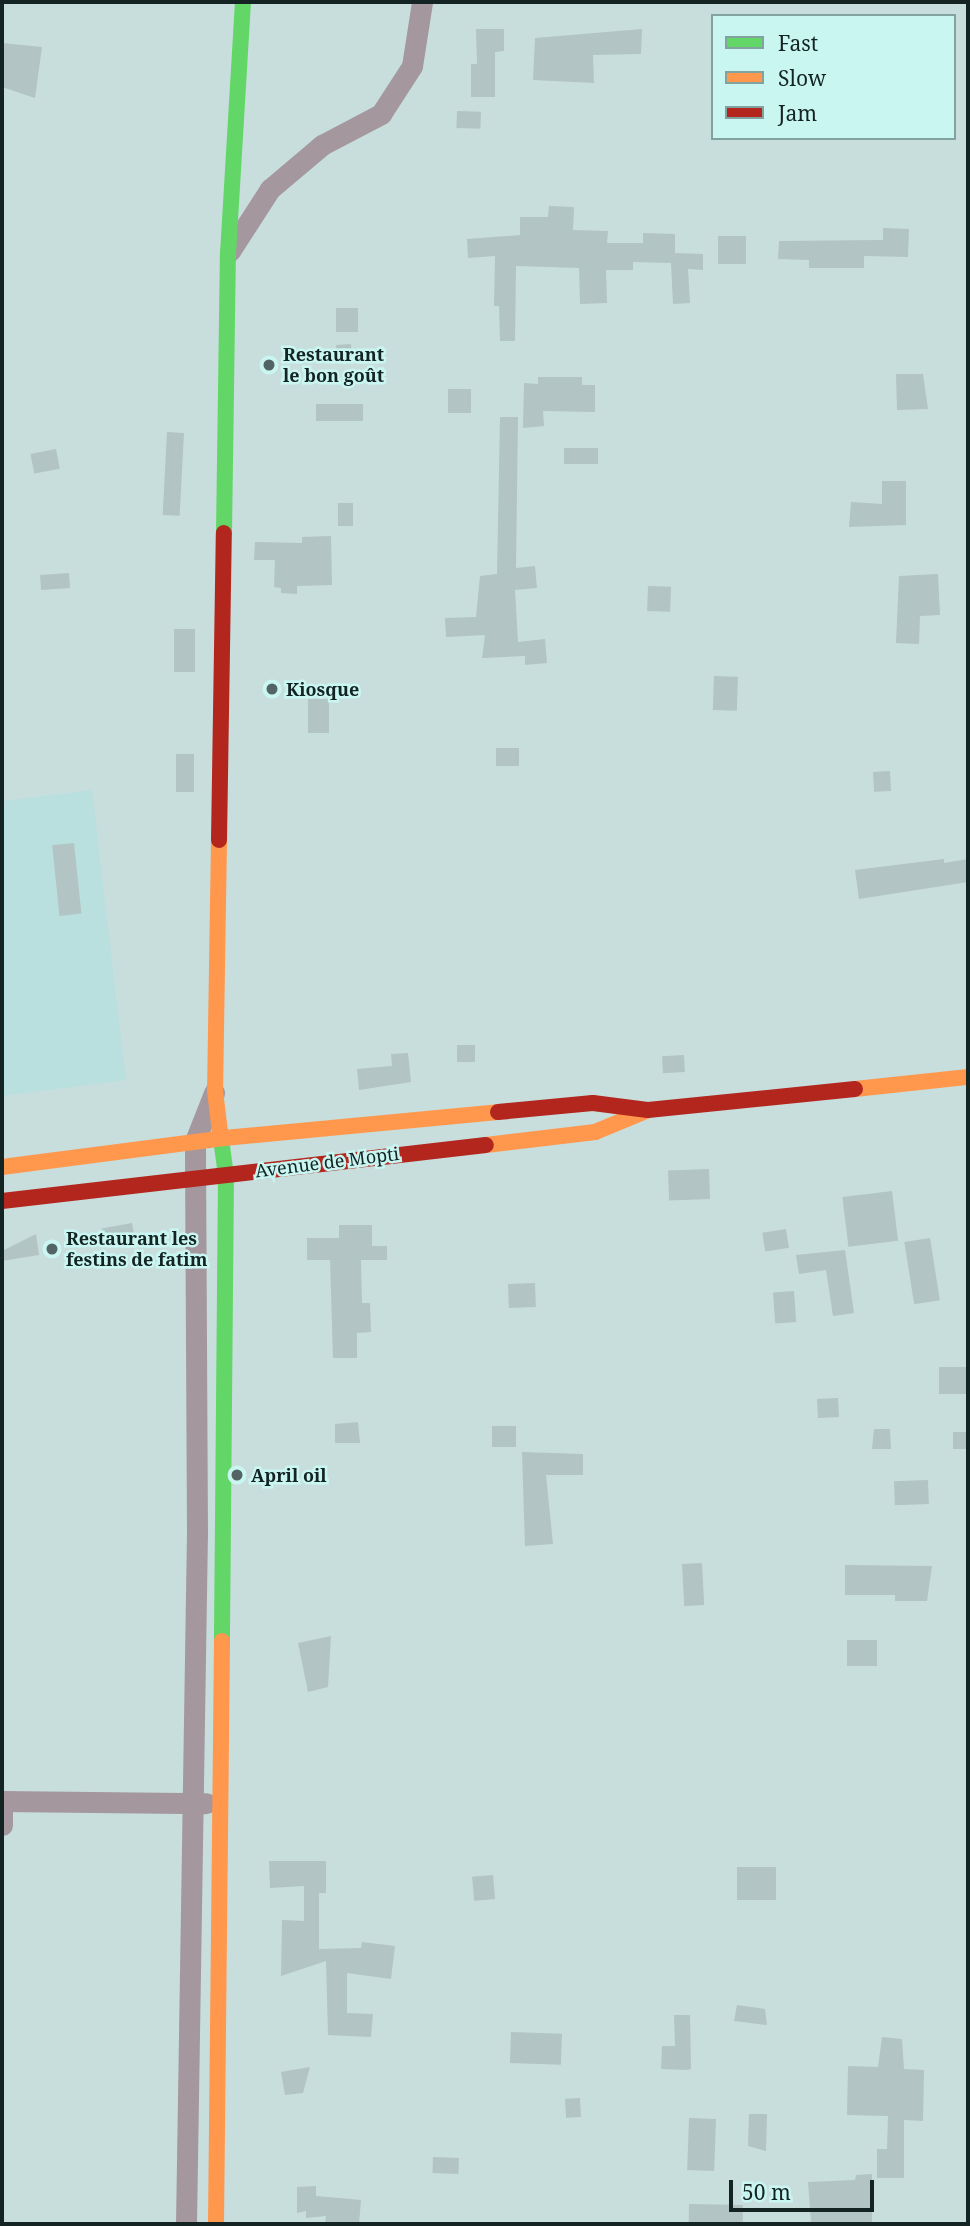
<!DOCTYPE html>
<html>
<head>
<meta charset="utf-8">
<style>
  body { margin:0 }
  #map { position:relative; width:970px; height:2226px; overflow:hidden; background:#c8dedd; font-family:"Noto Serif",serif }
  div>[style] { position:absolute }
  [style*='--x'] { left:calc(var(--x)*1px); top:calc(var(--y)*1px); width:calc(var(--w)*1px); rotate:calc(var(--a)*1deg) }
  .built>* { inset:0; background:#b9e0de }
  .building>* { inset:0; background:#b2c4c3; transform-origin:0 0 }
  .street>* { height:21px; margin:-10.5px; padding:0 10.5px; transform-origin:10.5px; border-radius:10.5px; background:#a4989e }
  .fast>* { height:16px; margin:-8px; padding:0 8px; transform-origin:8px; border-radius:8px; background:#63d668 }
  .slow>* { height:16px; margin:-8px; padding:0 8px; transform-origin:8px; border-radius:8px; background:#ff974d }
  .jam>* { height:16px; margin:-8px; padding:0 8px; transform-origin:8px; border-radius:8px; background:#b3261e }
  .dots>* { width:19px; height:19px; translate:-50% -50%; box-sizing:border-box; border:4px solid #caf6f2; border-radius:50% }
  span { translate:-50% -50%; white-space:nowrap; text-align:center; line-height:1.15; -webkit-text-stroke:5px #caf6f2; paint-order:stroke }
  .poi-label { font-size:18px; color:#132423; font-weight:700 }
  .left { translate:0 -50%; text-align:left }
  .street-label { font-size:18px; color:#132423 }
  .frame { position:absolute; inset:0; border:4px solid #132423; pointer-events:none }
  .legend { position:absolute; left:711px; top:14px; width:245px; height:126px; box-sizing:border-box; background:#caf6f2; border:2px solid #81a29f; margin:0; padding:9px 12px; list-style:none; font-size:21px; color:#132423 }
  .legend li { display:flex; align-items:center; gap:14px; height:35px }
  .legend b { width:35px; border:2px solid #81a29f }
  .scale { position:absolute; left:729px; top:2180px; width:145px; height:32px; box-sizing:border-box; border:4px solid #132423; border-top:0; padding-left:9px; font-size:21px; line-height:24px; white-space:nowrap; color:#132423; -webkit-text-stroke:5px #caf6f2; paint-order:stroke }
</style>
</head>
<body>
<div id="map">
  <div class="built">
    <div style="clip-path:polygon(92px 790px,126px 1080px,2px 1096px,2px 801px)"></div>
  </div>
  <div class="building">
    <div style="clip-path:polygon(476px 29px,504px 29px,504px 51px,495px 52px,495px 97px,471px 97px,471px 64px,477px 64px)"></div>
    <div style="clip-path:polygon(642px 29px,641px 54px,593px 55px,594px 83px,533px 80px,535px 38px)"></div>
    <div style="clip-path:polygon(2px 43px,42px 47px,35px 98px,2px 87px)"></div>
    <div style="left:457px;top:111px;width:24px;height:17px;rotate:2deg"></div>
    <div style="clip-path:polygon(549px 206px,574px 207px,573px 230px,608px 231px,607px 243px,643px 243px,643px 233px,675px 234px,675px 253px,703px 254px,703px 270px,688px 269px,690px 303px,673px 304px,671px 263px,633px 262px,633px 270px,606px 270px,607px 303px,580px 304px,579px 268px,516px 266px,515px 341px,500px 341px,499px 306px,494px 306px,495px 256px,468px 258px,467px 239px,520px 235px,520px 217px,548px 217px)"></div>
    <div style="clip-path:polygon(883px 228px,909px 229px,908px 257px,864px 256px,864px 268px,809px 268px,809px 260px,778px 259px,779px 241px,883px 240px)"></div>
    <div style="left:718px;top:236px;width:28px;height:28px"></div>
    <div style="left:336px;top:308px;width:22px;height:24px"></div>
    <div style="left:351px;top:344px;width:16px;height:15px;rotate:86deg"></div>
    <div style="clip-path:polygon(896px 374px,923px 374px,928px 409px,897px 410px)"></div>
    <div style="clip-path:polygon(538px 377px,582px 377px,582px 385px,595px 385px,595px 412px,543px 411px,544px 426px,523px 428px,524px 383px,538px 384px)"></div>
    <div style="left:448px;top:389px;width:23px;height:24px"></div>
    <div style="left:316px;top:404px;width:47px;height:17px"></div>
    <div style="clip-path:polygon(500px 417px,518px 417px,516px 568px,535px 566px,537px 588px,515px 590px,518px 642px,545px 639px,547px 663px,525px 665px,525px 656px,482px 658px,485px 635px,446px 637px,445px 618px,476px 617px,480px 576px,497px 574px)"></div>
    <div style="left:167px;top:432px;width:17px;height:83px;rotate:3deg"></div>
    <div style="left:598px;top:448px;width:16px;height:34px;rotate:90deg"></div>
    <div style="left:56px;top:449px;width:20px;height:26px;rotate:79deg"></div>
    <div style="clip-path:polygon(882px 481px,906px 481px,906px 525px,849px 527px,851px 502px,882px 504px)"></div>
    <div style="left:338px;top:503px;width:15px;height:23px"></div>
    <div style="clip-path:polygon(331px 536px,332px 585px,297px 586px,297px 594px,281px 593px,281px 588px,274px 587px,275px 560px,254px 560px,255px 542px,302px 543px,302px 537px)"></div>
    <div style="left:69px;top:573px;width:15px;height:29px;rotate:86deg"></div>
    <div style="clip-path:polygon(938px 574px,940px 615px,920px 616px,919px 644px,896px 643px,899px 576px)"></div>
    <div style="left:648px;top:586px;width:23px;height:25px;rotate:2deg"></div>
    <div style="left:174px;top:629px;width:21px;height:43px"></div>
    <div style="left:714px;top:676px;width:24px;height:34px;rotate:2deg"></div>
    <div style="left:329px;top:699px;width:34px;height:21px;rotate:90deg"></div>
    <div style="left:496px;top:748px;width:23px;height:18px"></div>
    <div style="left:176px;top:754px;width:18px;height:38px"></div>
    <div style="left:890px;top:771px;width:20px;height:17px;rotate:87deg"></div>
    <div style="left:74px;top:843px;width:71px;height:22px;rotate:84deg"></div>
    <div style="clip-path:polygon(944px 859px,944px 863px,968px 859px,968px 882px,859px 899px,855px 870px)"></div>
    <div style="left:475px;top:1045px;width:17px;height:18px;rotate:90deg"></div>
    <div style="clip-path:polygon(408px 1053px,411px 1082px,359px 1090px,357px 1069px,392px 1066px,391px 1054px)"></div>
    <div style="left:684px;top:1055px;width:17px;height:22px;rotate:87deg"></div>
    <div style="left:709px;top:1169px;width:30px;height:41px;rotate:88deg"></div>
    <div style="left:892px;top:1191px;width:50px;height:50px;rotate:83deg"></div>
    <div style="left:132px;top:1223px;width:17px;height:31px;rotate:80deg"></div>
    <div style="clip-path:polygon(339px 1225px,372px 1225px,372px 1246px,387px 1246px,387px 1260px,361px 1260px,362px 1303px,370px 1303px,371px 1332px,357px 1333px,357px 1358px,333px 1358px,330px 1260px,307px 1260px,307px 1238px,339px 1238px)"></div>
    <div style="left:786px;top:1229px;width:19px;height:24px;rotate:81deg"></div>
    <div style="clip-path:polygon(36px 1234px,39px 1255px,2px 1261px,2px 1251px)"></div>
    <div style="left:930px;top:1238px;width:63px;height:26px;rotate:81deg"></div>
    <div style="clip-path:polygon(845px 1250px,854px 1313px,833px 1316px,826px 1270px,799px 1274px,796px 1255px)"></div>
    <div style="left:535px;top:1283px;width:24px;height:27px;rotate:88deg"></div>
    <div style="left:794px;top:1291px;width:31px;height:21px;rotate:86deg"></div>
    <div style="left:967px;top:1367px;width:27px;height:28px;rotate:90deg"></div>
    <div style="left:838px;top:1398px;width:19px;height:21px;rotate:87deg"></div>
    <div style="clip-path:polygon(358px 1422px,360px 1443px,335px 1443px,335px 1424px)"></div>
    <div style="left:492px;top:1426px;width:24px;height:21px"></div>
    <div style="clip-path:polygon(874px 1429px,890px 1429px,891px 1449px,872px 1449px)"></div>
    <div style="left:953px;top:1432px;width:15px;height:17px"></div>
    <div style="clip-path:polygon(522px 1452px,583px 1454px,583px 1475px,546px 1475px,553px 1544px,525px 1546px)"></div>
    <div style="left:928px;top:1480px;width:24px;height:34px;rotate:88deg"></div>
    <div style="left:702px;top:1563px;width:42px;height:20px;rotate:87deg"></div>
    <div style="clip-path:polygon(845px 1565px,932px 1566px,927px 1601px,895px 1601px,895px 1595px,845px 1595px)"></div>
    <div style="clip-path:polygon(331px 1636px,328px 1687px,308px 1692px,298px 1643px)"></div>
    <div style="left:847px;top:1640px;width:30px;height:26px"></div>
    <div style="clip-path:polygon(269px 1861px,326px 1861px,326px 1893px,319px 1893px,319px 1949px,361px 1948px,362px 1942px,395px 1946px,391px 1979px,347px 1973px,347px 2013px,373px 2014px,371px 2037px,328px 2035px,326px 1961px,281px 1976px,282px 1920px,304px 1921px,304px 1886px,270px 1888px)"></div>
    <div style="left:737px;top:1867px;width:39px;height:33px"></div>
    <div style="left:493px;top:1875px;width:24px;height:21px;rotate:85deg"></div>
    <div style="clip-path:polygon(737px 2005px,765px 2009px,767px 2025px,734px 2021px)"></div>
    <div style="clip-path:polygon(674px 2015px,690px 2015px,691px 2069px,687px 2070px,661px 2069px,662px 2046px,675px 2046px)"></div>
    <div style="left:511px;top:2032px;width:51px;height:31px;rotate:2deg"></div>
    <div style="clip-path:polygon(882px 2037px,902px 2039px,904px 2069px,924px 2070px,923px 2121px,904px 2120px,904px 2178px,877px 2178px,877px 2149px,887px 2149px,888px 2116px,847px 2115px,848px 2066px,878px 2067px)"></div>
    <div style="clip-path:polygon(310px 2067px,303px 2093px,285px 2095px,281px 2072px)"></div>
    <div style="left:580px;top:2098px;width:19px;height:15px;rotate:87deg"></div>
    <div style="clip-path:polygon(749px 2114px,767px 2114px,766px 2151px,748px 2146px)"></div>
    <div style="left:689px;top:2118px;width:27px;height:52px;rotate:2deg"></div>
    <div style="left:433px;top:2157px;width:26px;height:16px;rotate:2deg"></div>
    <div style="clip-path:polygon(872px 2174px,872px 2222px,811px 2222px,808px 2182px,855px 2180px,856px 2175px)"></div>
    <div style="clip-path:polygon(316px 2186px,316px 2196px,361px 2200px,359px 2224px,325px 2224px,326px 2216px,306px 2218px,306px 2211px,297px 2213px,297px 2187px)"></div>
    <div style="left:689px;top:2204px;width:54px;height:19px;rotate:1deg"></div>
  </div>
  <div class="street">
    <div style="--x:230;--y:251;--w:74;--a:-57.2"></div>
    <div style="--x:270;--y:189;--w:68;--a:-40.2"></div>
    <div style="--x:322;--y:145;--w:67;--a:-27.7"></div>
    <div style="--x:381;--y:114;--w:57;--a:-57.1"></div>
    <div style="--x:412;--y:66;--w:65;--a:-81.1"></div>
    <div style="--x:2;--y:1801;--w:204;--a:0.6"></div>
    <div style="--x:2;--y:1825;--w:24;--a:-90"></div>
    <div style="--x:186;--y:2224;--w:691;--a:-89.09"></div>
    <div style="--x:197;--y:1533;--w:392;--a:-90.3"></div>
    <div style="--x:195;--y:1141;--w:52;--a:-68.4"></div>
  </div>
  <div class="fast">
    <div style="--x:224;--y:533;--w:279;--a:-89.2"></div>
    <div style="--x:228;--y:254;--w:252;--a:-86.6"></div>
    <div style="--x:220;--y:1132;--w:43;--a:82.1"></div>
    <div style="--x:226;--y:1175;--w:466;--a:90.5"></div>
  </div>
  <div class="slow">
    <div style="--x:219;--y:840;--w:251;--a:90.9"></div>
    <div style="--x:215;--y:1091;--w:41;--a:83"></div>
    <div style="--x:855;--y:1089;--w:114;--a:-6.1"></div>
    <div style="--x:486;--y:1145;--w:110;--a:-6.8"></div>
    <div style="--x:595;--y:1132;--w:55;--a:-22.4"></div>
    <div style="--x:2;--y:1167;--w:224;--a:-7.4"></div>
    <div style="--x:224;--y:1138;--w:275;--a:-5.4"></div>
    <div style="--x:216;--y:2224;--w:583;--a:-89.41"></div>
  </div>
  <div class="jam">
    <div style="--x:219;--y:840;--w:307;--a:-89.1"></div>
    <div style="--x:498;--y:1112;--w:95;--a:-5.4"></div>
    <div style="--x:593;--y:1103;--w:55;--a:7.3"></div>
    <div style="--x:648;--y:1110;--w:208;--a:-5.8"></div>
    <div style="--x:2;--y:1201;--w:487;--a:-6.6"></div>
  </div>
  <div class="dots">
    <div style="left:269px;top:365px;background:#526564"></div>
    <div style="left:272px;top:689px;background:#526564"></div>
    <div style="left:52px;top:1249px;background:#526564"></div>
    <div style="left:237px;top:1475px;background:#526564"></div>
  </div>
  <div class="poi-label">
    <span class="left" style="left:283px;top:365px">Restaurant<br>le bon goût</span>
    <span class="left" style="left:286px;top:689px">Kiosque</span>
    <span class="left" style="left:66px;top:1249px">Restaurant les<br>festins de fatim</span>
    <span class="left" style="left:251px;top:1475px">April oil</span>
  </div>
  <div class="street-label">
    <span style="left:327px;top:1162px;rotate:-7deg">Avenue de Mopti</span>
  </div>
  <div class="frame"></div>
  <ul class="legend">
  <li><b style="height:9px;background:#63d668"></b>Fast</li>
  <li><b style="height:9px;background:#ff974d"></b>Slow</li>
  <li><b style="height:9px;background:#b3261e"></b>Jam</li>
  </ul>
  <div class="scale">50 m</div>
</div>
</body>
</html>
